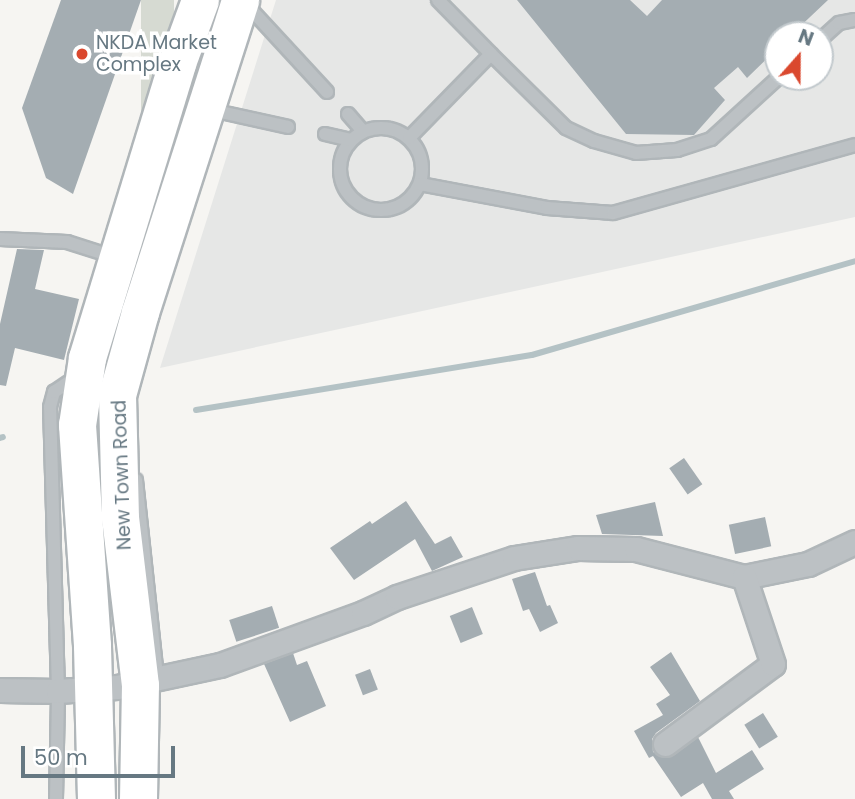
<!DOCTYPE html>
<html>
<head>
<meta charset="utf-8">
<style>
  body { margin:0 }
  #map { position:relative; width:855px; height:799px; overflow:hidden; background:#f6f5f2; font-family:Poppins,sans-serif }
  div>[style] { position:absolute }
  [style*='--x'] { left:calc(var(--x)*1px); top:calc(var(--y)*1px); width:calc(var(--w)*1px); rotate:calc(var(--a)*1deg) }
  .built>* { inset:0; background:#e6e7e6 }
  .green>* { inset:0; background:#d6dad2; transform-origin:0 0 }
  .stream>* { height:6px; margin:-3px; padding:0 3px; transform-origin:3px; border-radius:3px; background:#b4c2c5 }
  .building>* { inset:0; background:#a4adb2; transform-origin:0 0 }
  .roads { filter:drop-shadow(2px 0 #b0b6b9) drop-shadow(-2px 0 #b0b6b9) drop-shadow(0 2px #b0b6b9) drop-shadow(0 -2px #b0b6b9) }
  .service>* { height:12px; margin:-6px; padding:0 6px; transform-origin:6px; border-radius:6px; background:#bcc1c4 }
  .service>.ring { margin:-6px; padding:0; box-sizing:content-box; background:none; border:12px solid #bcc1c4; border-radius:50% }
  .minor>* { height:23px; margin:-11.5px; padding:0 11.5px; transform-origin:11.5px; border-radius:11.5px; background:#bcc1c4 }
  .primary>* { height:37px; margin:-18.5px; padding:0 18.5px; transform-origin:18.5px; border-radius:18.5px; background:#fff }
  .dots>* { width:19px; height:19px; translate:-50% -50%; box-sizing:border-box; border:4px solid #fff; border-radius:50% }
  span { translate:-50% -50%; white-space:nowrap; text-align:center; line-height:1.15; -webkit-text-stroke:7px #fff; paint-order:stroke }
  .poi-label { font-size:19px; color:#667882 }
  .left { translate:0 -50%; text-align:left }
  .street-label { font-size:19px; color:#667882 }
  .north { position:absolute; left:764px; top:21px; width:70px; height:70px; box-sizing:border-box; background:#fff; border:2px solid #c2c9cd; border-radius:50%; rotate:21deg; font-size:19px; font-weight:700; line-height:28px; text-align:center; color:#667882 }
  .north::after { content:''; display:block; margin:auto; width:24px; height:32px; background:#da482e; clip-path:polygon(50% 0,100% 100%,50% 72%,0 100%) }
  .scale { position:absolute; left:21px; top:746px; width:154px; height:32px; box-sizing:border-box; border:4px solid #667882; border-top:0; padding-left:9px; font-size:21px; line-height:24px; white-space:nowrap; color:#667882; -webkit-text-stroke:5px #fff; paint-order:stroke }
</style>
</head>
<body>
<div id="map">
  <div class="built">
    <div style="clip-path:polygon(evenodd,276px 0,855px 0,855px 217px,160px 368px,276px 0,778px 35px,820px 35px,820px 77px,778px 77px,778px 35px)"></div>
  </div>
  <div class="green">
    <div style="left:141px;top:0;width:33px;height:237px"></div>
  </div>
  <div class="stream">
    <div style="--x:196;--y:410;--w:340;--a:-9.3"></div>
    <div style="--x:532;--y:355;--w:336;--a:-16.2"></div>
    <div style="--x:0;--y:438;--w:3;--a:-18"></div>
  </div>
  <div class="building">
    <div style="clip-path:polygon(61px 0,141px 0,73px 194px,46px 178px,22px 108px)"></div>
    <div style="clip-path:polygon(517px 0,630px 0,647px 16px,662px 0,828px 0,791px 35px,778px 35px,778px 48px,747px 78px,738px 67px,714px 88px,725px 100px,694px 135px,626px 134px)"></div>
    <div style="clip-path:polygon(17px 249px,44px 250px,35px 289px,79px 299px,64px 360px,15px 348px,6px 386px,0 385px,0 324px)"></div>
    <div style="left:684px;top:458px;width:32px;height:18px;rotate:55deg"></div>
    <div style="clip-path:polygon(406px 501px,435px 544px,451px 536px,463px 557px,432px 571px,415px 539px,354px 580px,330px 548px,370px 521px,372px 524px)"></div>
    <div style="clip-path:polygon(655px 502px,663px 536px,602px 534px,596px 515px)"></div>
    <div style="left:765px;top:517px;width:30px;height:37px;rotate:78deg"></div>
    <div style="clip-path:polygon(535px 572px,547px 606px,550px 605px,558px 623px,540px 632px,529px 609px,523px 611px,512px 579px)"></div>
    <div style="left:272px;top:606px;width:23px;height:45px;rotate:72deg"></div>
    <div style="left:472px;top:607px;width:29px;height:24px;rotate:68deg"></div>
    <div style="clip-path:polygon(671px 652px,700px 701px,656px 733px,652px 739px,653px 752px,667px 758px,698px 737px,716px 773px,752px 750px,764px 769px,729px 791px,734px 799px,712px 799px,703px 783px,681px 797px,653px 756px,649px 758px,634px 731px,663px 715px,656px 704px,670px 695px,650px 667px)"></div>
    <div style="clip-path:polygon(293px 653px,297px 665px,307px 661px,326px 706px,290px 722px,264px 664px)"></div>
    <div style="left:370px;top:669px;width:22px;height:16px;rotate:69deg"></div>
    <div style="left:763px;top:713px;width:28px;height:22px;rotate:58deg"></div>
  </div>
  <div class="roads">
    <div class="service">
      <div style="--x:438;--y:0;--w:76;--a:45.5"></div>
      <div style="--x:245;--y:3;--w:121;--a:47.3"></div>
      <div style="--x:820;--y:40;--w:25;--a:-42"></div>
      <div style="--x:839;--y:23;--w:16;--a:-11"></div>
      <div style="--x:207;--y:109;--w:83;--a:12.5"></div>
      <div style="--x:348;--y:114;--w:23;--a:49"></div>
      <div class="ring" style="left:340px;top:128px;width:70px;height:70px"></div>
      <div style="--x:325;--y:134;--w:26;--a:13"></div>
      <div style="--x:409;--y:138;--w:117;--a:-45.7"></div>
      <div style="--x:491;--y:54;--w:105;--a:44.6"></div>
      <div style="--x:566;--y:128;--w:31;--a:25"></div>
      <div style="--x:594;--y:141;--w:44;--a:15.9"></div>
      <div style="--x:636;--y:153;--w:41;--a:-4.2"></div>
      <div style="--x:677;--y:150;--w:36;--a:-18"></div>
      <div style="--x:711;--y:139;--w:92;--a:-42.4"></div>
      <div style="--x:420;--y:184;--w:129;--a:10.7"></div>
      <div style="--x:547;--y:208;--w:66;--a:4.3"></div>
      <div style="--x:613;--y:213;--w:251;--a:-15.7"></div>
      <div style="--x:0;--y:239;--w:67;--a:2.6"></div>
      <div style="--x:67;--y:242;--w:49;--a:17.7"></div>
      <div style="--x:136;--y:480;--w:188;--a:83.9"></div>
      <div style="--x:56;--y:799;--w:108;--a:-88.9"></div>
      <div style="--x:58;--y:691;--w:284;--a:-91.6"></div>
      <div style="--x:50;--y:407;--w:16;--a:-75"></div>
      <div style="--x:54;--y:392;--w:29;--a:-34"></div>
    </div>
    <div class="minor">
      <div style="--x:0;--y:690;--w:58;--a:1"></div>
      <div style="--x:58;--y:691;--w:59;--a:-3.9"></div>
      <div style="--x:117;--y:687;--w:105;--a:-12.1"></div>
      <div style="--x:220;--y:665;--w:152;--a:-20"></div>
      <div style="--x:363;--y:613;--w:38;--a:-25"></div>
      <div style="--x:397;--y:597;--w:123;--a:-18.4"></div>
      <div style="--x:514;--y:558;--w:65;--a:-8.9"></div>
      <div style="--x:578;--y:548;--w:58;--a:1"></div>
      <div style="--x:636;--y:549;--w:112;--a:14.5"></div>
      <div style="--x:744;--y:577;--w:65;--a:-11.5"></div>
      <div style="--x:808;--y:564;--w:52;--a:-25.1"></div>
      <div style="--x:665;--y:744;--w:134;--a:-36.5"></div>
      <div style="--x:773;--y:664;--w:92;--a:-108.4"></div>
    </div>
    <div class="primary">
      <div style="--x:96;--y:799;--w:154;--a:-91.5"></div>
      <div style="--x:92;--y:645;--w:221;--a:-93.9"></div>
      <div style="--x:77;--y:425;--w:68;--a:-81.5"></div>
      <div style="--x:87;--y:358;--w:308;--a:-73"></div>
      <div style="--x:177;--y:63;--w:67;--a:-69.9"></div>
      <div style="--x:138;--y:799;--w:114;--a:-89"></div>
      <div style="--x:140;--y:685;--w:168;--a:-96.8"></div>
      <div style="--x:120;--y:518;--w:123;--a:-91.4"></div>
      <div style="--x:117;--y:395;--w:86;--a:-74.5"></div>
      <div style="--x:140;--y:312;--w:328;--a:-72.2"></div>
    </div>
  </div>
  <div class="dots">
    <div style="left:82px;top:54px;background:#da482e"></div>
  </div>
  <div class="poi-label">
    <span class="left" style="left:96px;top:54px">NKDA Market<br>Complex</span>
  </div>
  <div class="street-label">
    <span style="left:122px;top:475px;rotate:-92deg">New Town Road</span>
  </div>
  <div class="north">N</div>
  <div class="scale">50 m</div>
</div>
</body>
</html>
